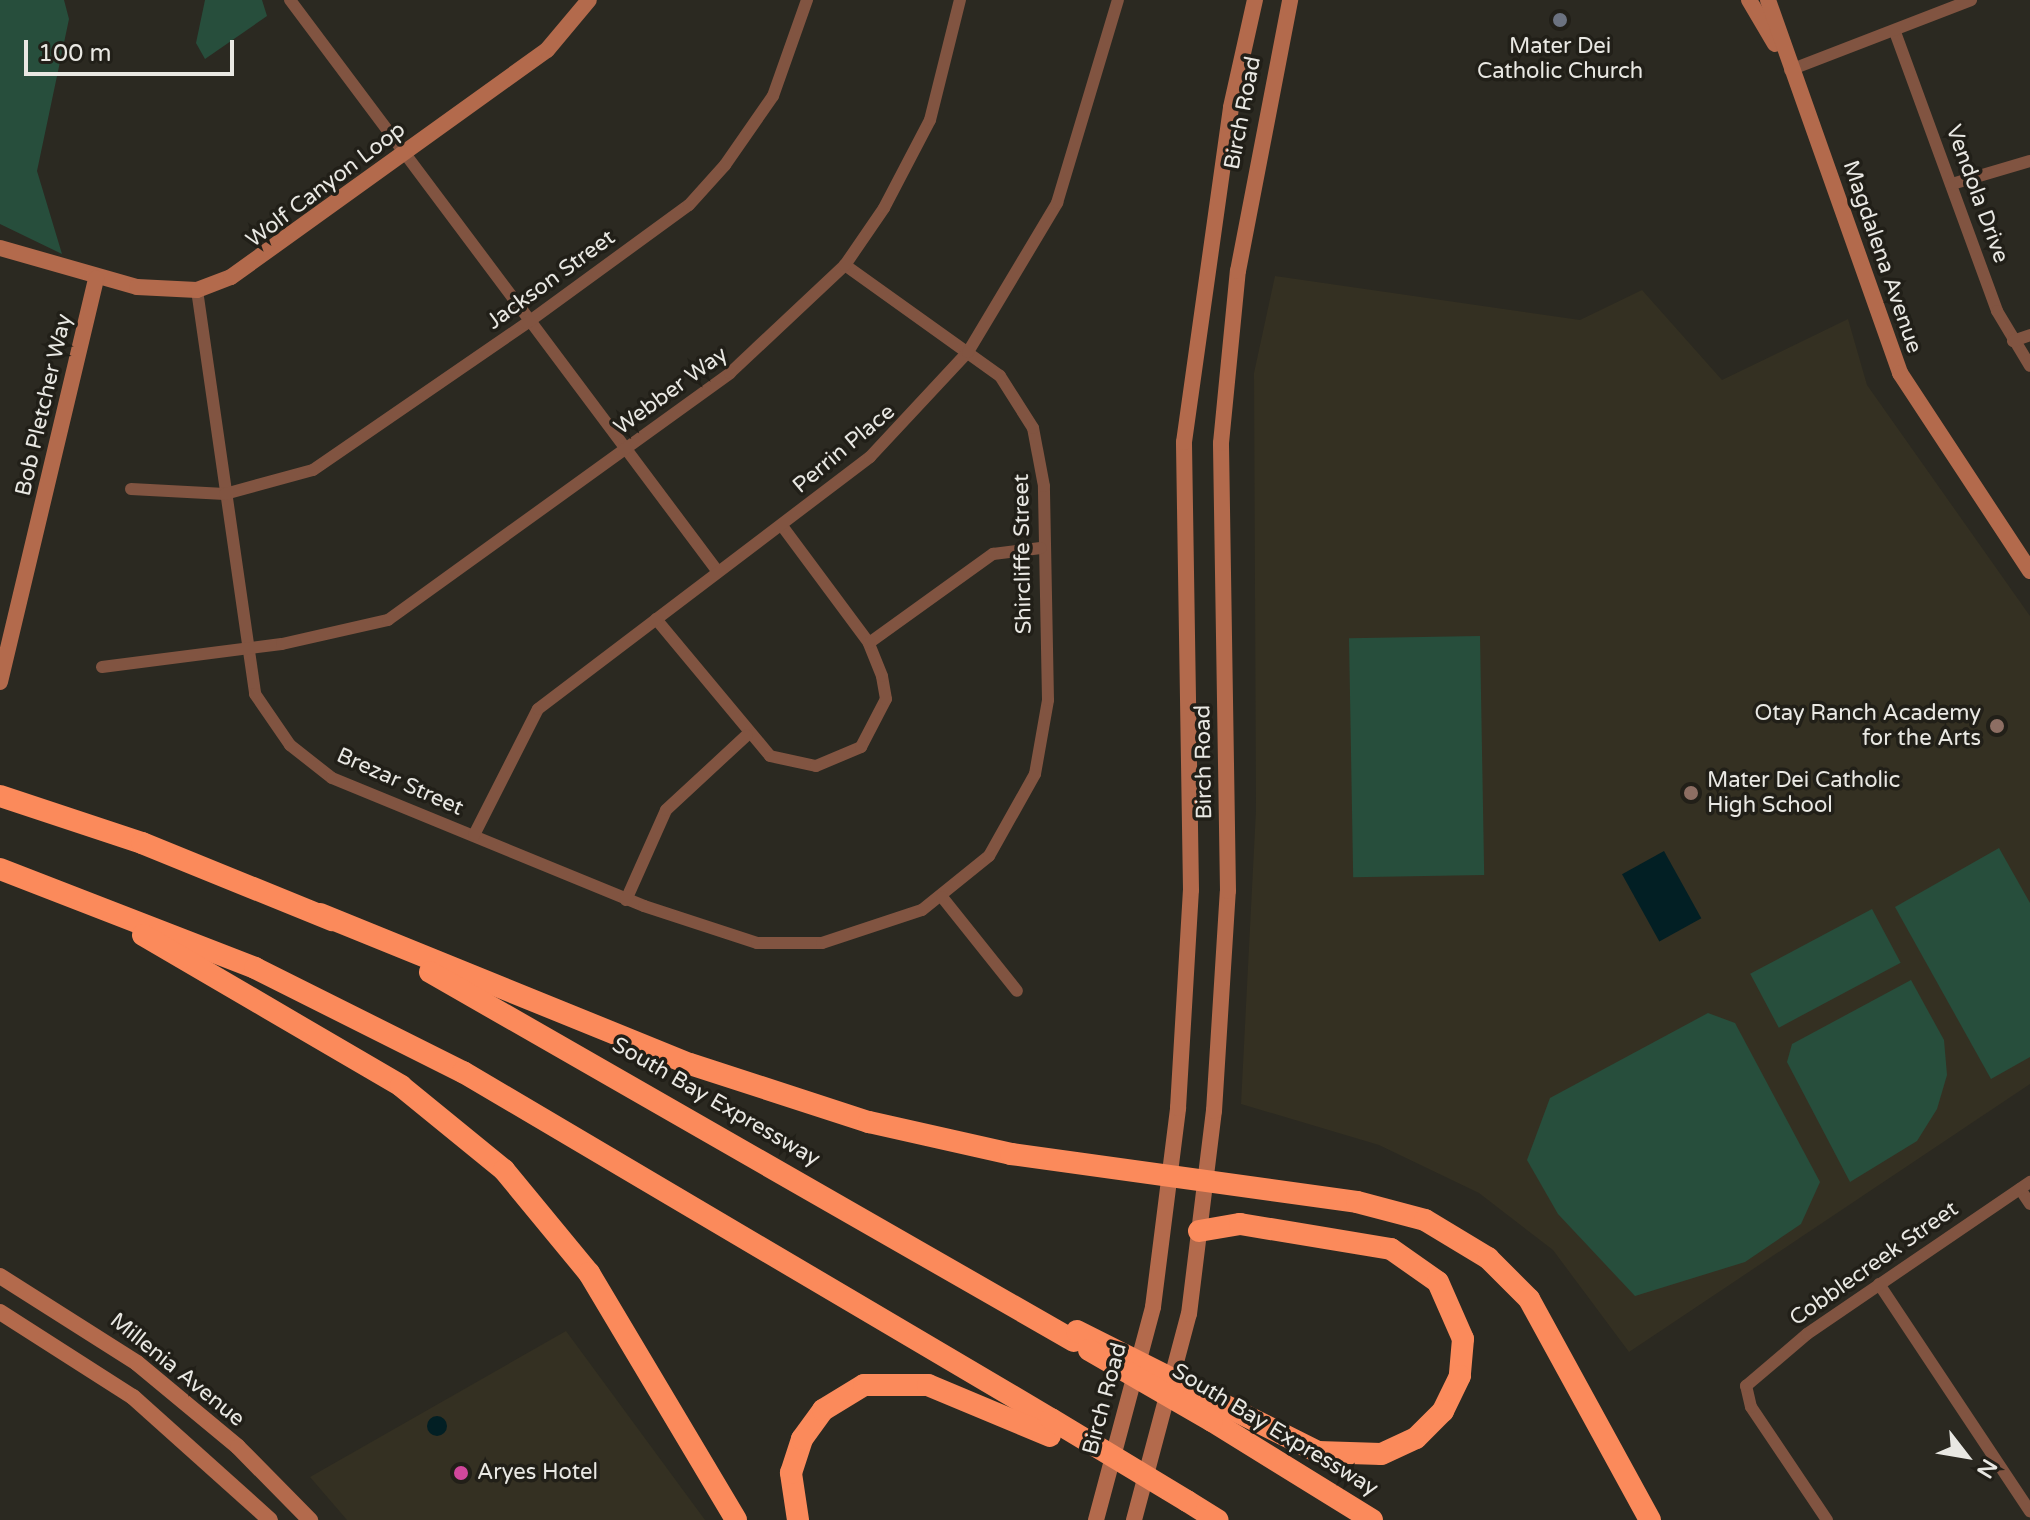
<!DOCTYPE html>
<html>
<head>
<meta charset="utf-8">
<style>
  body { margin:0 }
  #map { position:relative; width:2030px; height:1520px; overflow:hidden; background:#2b2921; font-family:"Varela Round",sans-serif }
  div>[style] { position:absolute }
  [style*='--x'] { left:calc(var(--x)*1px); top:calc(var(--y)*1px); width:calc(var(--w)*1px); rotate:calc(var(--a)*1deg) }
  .built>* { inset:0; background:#343022 }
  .green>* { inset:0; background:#274e3c; transform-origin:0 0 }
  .water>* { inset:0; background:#021f24; transform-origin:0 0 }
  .round { border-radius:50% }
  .street>* { height:12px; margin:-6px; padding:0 6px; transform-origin:6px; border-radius:6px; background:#815441 }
  .secondary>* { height:16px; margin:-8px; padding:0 8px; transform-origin:8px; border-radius:8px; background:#b36a4c }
  .highway>* { height:22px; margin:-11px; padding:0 11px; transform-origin:11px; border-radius:11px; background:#fb8a5b }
  .highway-bridge>* { height:22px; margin:-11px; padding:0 11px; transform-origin:11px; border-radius:11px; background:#fb8a5b }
  .dots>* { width:22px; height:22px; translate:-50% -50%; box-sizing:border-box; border:4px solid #211f18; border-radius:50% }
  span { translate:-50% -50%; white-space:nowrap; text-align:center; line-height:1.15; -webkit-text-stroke:7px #211f18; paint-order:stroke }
  .poi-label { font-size:22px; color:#e9e8e3 }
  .right { translate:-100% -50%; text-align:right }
  .left { translate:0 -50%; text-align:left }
  .street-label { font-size:22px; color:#e9e8e3 }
  .north { position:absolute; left:1926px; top:1416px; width:80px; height:80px; -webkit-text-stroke:6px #211f18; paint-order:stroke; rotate:121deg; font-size:22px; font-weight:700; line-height:32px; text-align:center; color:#e9e8e3 }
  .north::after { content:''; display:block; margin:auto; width:28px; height:36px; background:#e9e8e3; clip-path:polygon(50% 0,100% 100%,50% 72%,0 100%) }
  .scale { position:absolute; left:24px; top:40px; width:210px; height:36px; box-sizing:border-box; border:4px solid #e9e8e3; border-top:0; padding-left:10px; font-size:24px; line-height:28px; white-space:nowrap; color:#e9e8e3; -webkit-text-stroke:6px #211f18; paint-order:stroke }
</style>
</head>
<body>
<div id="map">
  <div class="built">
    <div style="clip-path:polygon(1275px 276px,1580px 320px,1642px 290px,1722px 380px,1848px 319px,1867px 385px,2030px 616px,2030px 1084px,1629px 1352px,1553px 1250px,1479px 1193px,1379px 1145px,1241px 1104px,1256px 810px,1254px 373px)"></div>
    <div style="clip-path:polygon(566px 1331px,705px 1520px,347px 1520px,310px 1477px)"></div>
  </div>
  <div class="green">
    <div style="clip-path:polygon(0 0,64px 0,69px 19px,37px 171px,62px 254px,0 224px)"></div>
    <div style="clip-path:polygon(205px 0,262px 0,267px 16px,205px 59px,196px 43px)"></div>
    <div style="left:1480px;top:636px;width:239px;height:131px;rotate:89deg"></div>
    <div style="clip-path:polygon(1999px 848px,2030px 903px,2030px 1057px,1991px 1079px,1895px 907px)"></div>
    <div style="left:1872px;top:909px;width:61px;height:138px;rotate:62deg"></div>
    <div style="clip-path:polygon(1911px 980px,1944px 1040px,1947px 1075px,1937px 1109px,1917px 1141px,1850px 1182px,1787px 1062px,1792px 1044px)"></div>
    <div style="clip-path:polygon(1708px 1013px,1735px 1023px,1820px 1182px,1801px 1224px,1745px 1262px,1635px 1296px,1558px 1214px,1527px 1160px,1550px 1098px)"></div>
  </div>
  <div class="water">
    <div style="left:1664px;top:851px;width:77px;height:48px;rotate:61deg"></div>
    <div class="round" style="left:427px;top:1416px;width:20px;height:20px"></div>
  </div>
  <div class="street">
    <div style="--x:290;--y:0;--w:714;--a:53.19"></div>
    <div style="--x:1895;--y:32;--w:297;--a:69.9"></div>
    <div style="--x:1997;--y:311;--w:64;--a:59"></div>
    <div style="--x:1790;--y:70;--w:194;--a:-21.1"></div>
    <div style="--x:1952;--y:184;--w:81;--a:-16.4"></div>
    <div style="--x:197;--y:290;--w:408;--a:81.8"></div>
    <div style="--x:255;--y:694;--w:62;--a:55.5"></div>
    <div style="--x:290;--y:745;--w:53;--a:38.2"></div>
    <div style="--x:332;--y:778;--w:337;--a:22.3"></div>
    <div style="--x:644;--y:906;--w:119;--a:18.1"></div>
    <div style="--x:757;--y:943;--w:65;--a:0"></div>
    <div style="--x:822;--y:943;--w:105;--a:-18.3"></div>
    <div style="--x:922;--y:910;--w:86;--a:-38.9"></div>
    <div style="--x:989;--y:856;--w:94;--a:-60.7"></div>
    <div style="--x:1035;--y:774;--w:75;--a:-80"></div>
    <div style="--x:1048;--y:700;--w:214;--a:-91.1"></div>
    <div style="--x:1044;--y:486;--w:59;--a:-100.7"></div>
    <div style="--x:1033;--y:428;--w:62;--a:-122.4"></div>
    <div style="--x:1000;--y:376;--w:191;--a:-144.4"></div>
    <div style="--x:2013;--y:341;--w:18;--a:-19"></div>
    <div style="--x:131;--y:489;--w:94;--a:3"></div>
    <div style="--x:225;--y:494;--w:91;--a:-15.3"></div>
    <div style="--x:313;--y:470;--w:260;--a:-34.5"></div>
    <div style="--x:527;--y:323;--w:200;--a:-36.1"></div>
    <div style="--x:689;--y:205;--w:54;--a:-48"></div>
    <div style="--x:725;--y:165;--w:84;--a:-55.2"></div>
    <div style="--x:773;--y:96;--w:102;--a:-70.5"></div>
    <div style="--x:656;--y:619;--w:178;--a:50.2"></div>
    <div style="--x:770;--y:756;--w:47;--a:12.3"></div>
    <div style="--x:816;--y:766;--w:49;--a:-22.9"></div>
    <div style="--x:861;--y:747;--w:54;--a:-62.5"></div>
    <div style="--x:886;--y:699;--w:23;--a:-100"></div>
    <div style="--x:882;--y:676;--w:35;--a:-112"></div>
    <div style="--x:869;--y:643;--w:146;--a:-126.6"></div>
    <div style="--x:869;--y:643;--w:153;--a:-35.7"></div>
    <div style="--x:993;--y:554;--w:48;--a:-7.1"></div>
    <div style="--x:102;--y:667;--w:181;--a:-7.3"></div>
    <div style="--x:282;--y:644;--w:109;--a:-12.8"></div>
    <div style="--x:388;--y:620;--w:422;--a:-35.8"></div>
    <div style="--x:730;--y:373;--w:158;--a:-43.2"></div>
    <div style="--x:845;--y:265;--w:69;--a:-55.6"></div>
    <div style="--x:884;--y:208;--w:99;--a:-62.4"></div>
    <div style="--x:930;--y:120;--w:124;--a:-76"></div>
    <div style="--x:474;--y:835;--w:141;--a:-63.1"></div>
    <div style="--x:538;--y:709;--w:417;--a:-37.2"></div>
    <div style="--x:870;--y:457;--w:144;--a:-47"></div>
    <div style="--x:968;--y:352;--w:174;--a:-59.1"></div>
    <div style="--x:1057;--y:203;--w:212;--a:-73.3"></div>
    <div style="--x:942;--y:897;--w:120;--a:51.4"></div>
    <div style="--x:626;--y:900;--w:98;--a:-66"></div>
    <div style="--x:666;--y:810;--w:110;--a:-42.8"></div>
    <div style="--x:2020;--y:1189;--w:18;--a:56"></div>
    <div style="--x:1879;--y:1284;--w:273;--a:56.4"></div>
    <div style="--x:1827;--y:1520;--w:136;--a:-123.9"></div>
    <div style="--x:1751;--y:1407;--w:22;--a:-103"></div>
    <div style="--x:1746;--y:1386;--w:80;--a:-40.4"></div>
    <div style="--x:1807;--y:1334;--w:270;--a:-34.3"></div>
  </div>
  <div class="secondary">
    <div style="--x:1749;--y:0;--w:51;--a:59.4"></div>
    <div style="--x:1768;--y:0;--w:396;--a:70.5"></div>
    <div style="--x:1900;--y:373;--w:237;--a:56.7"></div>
    <div style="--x:0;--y:248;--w:142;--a:15.9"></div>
    <div style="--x:137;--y:287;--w:60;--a:2.9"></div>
    <div style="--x:197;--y:290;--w:36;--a:-21"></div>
    <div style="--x:231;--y:277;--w:389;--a:-35.7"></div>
    <div style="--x:547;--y:50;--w:65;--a:-50"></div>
    <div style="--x:0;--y:682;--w:415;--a:-76.6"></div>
    <div style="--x:0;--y:1276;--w:162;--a:32.4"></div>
    <div style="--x:137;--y:1363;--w:131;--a:39.7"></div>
    <div style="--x:238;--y:1447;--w:103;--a:45.4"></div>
    <div style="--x:0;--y:1312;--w:158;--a:32.6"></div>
    <div style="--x:133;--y:1397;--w:184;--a:41.9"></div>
    <div style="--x:1096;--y:1520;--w:220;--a:-75"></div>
    <div style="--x:1153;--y:1307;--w:201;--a:-82.8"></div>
    <div style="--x:1178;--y:1108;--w:218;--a:-86.6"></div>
    <div style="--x:1191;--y:890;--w:448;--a:-90.9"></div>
    <div style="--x:1184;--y:442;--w:338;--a:-82"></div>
    <div style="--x:1231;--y:107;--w:110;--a:-77.4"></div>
    <div style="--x:1134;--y:1520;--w:213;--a:-75.1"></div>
    <div style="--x:1189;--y:1314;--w:205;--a:-83"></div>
    <div style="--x:1214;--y:1111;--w:220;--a:-86.4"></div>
    <div style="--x:1228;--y:891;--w:448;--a:-90.9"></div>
    <div style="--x:1221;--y:443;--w:173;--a:-84.4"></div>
    <div style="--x:1238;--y:271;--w:276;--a:-79.1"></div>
  </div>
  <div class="highway">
    <div style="--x:0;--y:796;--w:150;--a:18.3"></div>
    <div style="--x:142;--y:843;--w:205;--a:22.1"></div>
    <div style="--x:0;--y:869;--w:274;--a:21.2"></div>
    <div style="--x:255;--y:968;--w:233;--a:26.6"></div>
    <div style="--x:463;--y:1072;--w:683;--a:30.55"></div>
    <div style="--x:320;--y:914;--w:399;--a:22.1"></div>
    <div style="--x:690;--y:1064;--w:188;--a:18"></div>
    <div style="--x:869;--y:1122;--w:146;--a:12.7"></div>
    <div style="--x:1011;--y:1154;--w:349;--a:7.9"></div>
    <div style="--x:1357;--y:1202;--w:70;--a:14.8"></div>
    <div style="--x:1425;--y:1220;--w:74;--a:31.1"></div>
    <div style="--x:1488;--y:1258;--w:58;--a:45"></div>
    <div style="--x:1529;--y:1299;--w:252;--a:61.3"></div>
    <div style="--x:143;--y:935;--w:299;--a:30.3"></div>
    <div style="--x:401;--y:1086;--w:133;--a:39.2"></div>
    <div style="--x:504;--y:1170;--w:134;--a:50.5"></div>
    <div style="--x:589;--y:1273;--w:287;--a:59.2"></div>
    <div style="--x:430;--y:972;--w:742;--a:29.81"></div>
    <div style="--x:1199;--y:1231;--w:42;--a:-9.7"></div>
    <div style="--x:1240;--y:1224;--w:153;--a:9.4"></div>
    <div style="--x:1391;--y:1249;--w:57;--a:35.1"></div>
    <div style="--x:1438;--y:1282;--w:62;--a:66.3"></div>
    <div style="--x:1463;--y:1339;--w:37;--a:95"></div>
    <div style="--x:1460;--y:1376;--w:39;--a:116"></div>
    <div style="--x:1443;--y:1411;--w:38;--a:135"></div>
    <div style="--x:1416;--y:1438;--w:38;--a:155"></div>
    <div style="--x:1381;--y:1454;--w:63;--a:-178.2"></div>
    <div style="--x:1318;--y:1452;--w:107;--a:-153.4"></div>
    <div style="--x:1212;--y:1421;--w:188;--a:31.7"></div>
    <div style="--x:1187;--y:1501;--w:36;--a:32"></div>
    <div style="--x:798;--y:1520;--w:48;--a:-98.5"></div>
    <div style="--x:791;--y:1473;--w:36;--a:-72"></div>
    <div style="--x:802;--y:1439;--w:36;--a:-54"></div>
    <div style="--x:823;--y:1410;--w:48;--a:-31.4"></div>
    <div style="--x:864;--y:1385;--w:64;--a:0"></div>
    <div style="--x:928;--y:1385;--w:132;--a:22.7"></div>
  </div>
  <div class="highway-bridge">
    <div style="--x:1077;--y:1331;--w:162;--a:26.7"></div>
    <div style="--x:1089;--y:1350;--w:142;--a:30"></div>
    <div style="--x:1051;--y:1419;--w:159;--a:31.1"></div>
  </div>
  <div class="dots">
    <div style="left:1560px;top:20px;background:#6b7280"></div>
    <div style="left:1997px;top:726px;background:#8d6e63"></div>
    <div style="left:1691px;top:793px;background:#8d6e63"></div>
    <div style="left:461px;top:1473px;background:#d1479c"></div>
  </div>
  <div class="poi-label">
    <span style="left:1560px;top:59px">Mater Dei<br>Catholic Church</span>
    <span class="right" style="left:1981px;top:726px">Otay Ranch Academy<br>for the Arts</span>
    <span class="left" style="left:1707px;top:793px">Mater Dei Catholic<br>High School</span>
    <span class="left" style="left:477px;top:1473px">Aryes Hotel</span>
  </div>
  <div class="street-label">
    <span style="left:1243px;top:113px;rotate:-79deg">Birch Road</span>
    <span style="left:326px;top:185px;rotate:-37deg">Wolf Canyon Loop</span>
    <span style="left:1977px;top:194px;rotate:70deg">Vendola Drive</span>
    <span style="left:1882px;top:257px;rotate:71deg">Magdalena Avenue</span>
    <span style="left:551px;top:280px;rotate:-36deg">Jackson Street</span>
    <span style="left:671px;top:391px;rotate:-36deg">Webber Way</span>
    <span style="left:44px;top:405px;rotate:-77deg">Bob Pletcher Way</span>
    <span style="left:844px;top:449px;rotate:-40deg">Perrin Place</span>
    <span style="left:1023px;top:554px;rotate:-91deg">Shircliffe Street</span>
    <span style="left:1204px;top:762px;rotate:-91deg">Birch Road</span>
    <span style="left:400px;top:782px;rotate:24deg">Brezar Street</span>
    <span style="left:716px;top:1102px;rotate:30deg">South Bay Expressway</span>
    <span style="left:1874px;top:1264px;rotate:-35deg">Cobblecreek Street</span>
    <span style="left:177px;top:1370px;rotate:39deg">Millenia Avenue</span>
    <span style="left:1105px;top:1399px;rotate:-75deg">Birch Road</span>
    <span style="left:1275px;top:1430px;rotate:31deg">South Bay Expressway</span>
  </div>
  <div class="north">N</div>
  <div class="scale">100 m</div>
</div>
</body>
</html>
